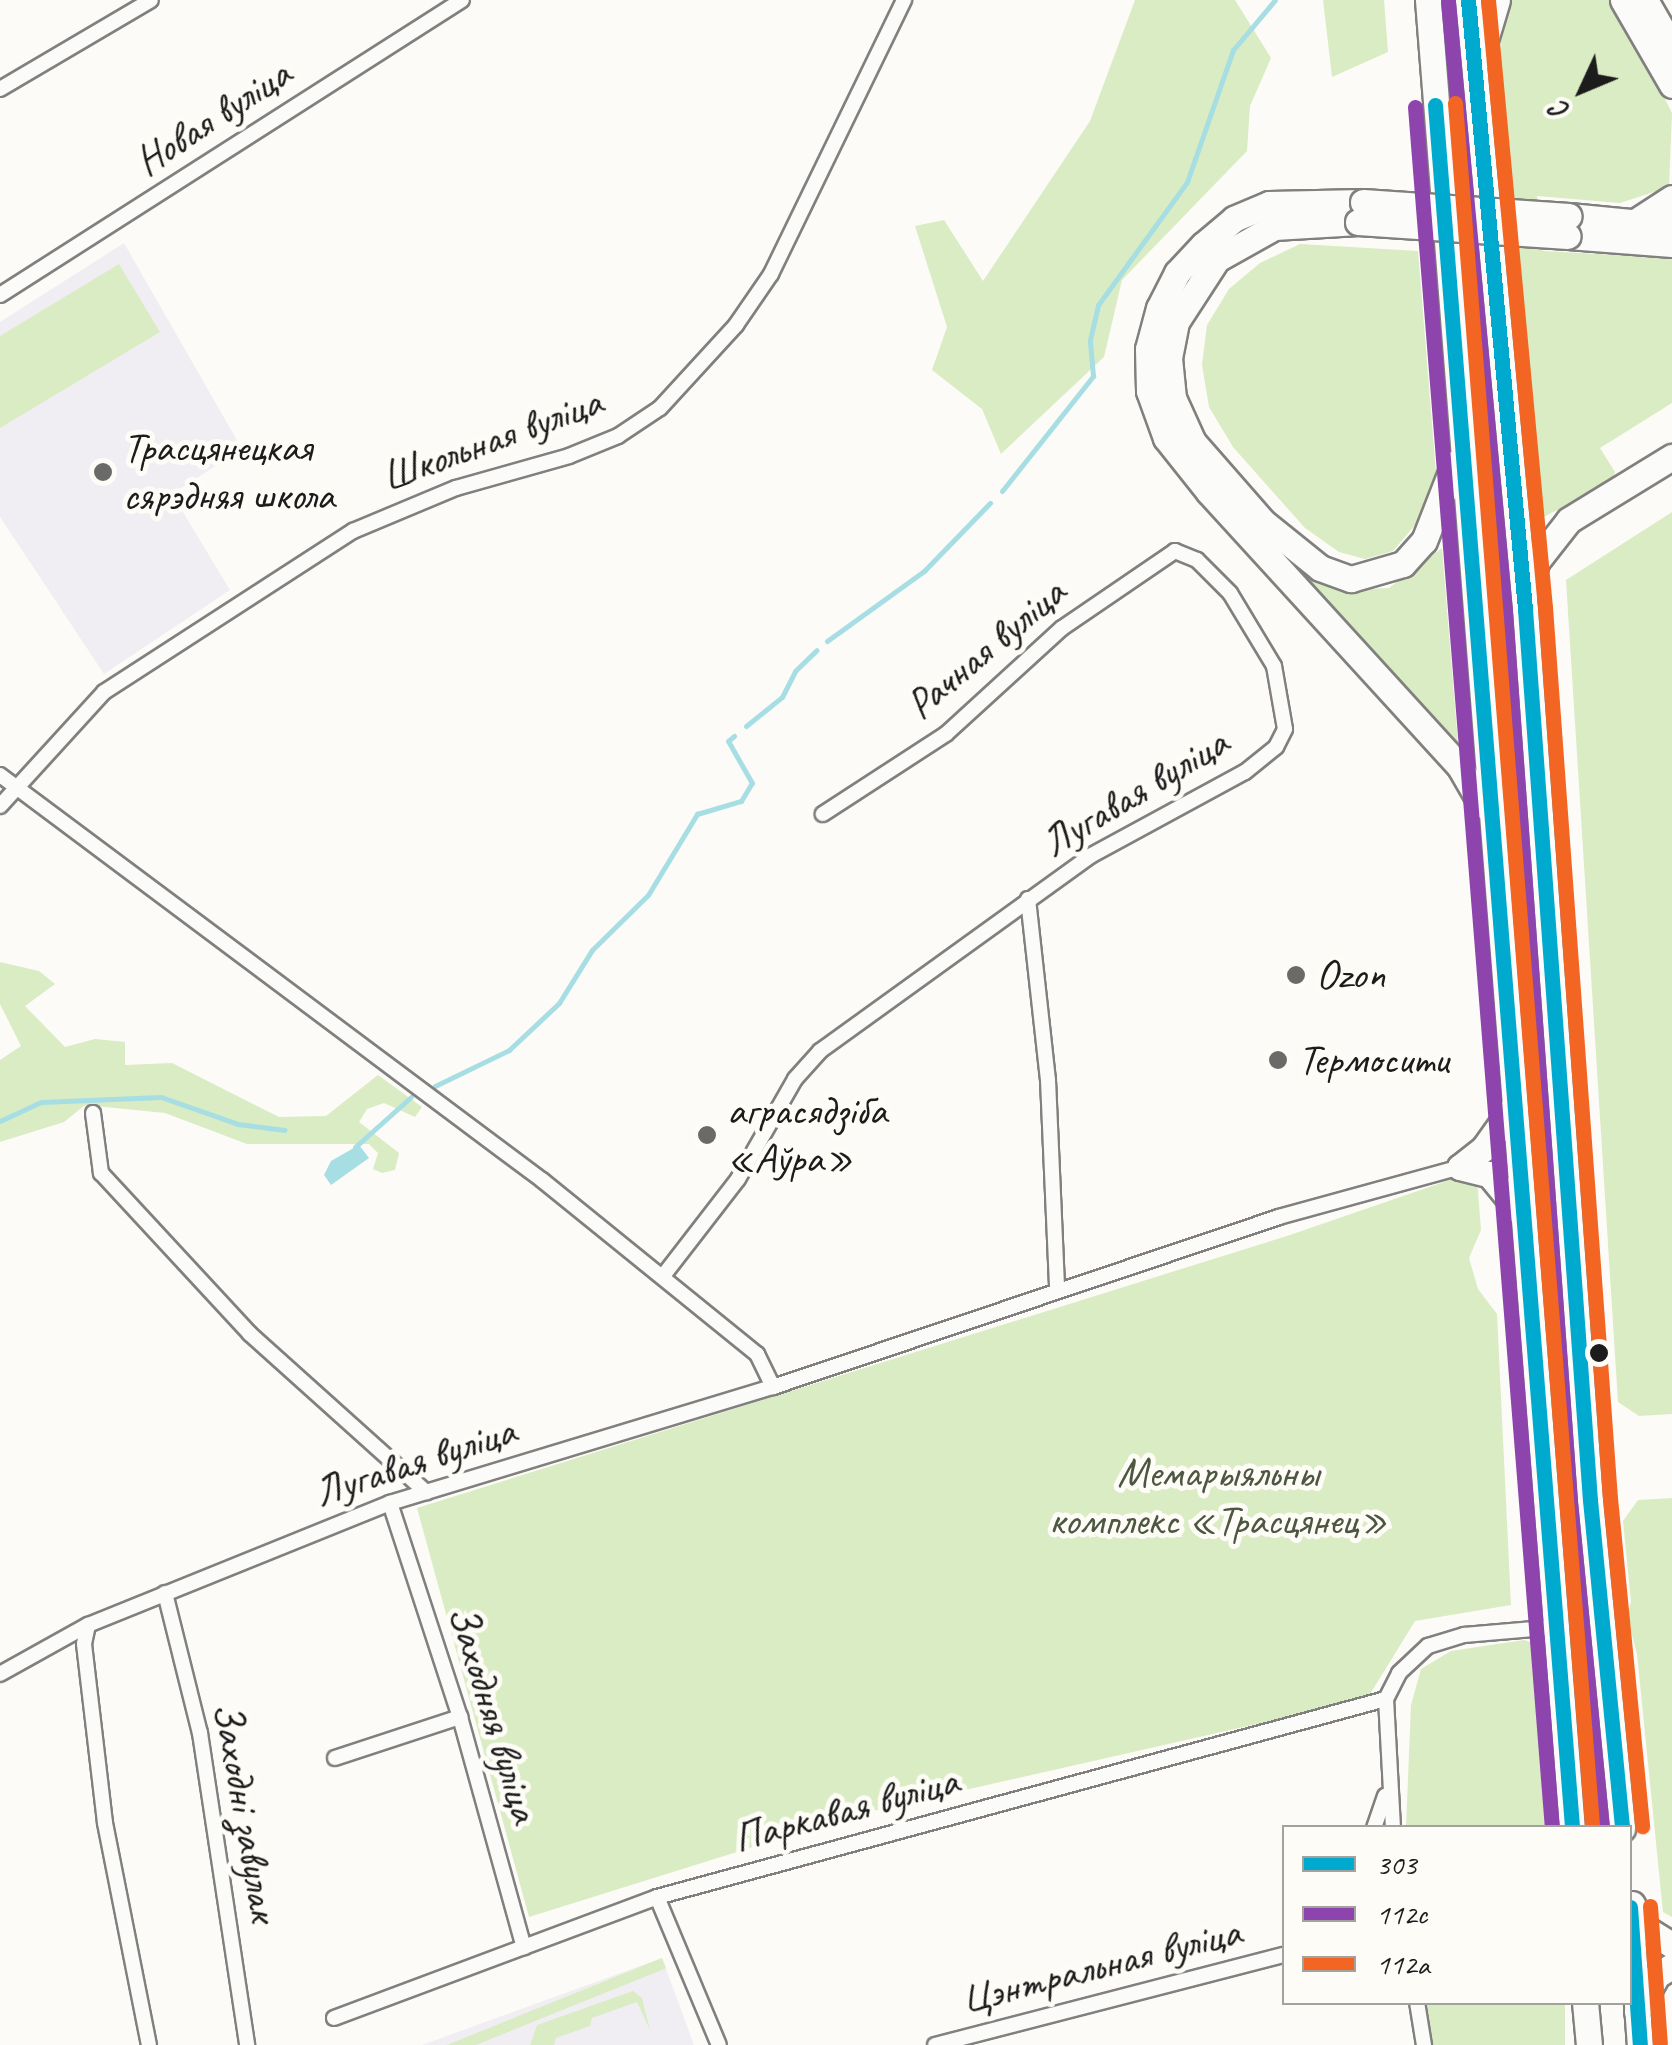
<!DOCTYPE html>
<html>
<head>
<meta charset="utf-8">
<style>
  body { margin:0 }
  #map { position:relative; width:1672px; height:2045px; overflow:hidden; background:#fcfbf8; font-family:Caveat,sans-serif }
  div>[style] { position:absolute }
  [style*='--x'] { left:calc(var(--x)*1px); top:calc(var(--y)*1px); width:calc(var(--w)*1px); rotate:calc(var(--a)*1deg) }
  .built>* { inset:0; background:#f1eef3 }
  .green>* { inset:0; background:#daecc3; transform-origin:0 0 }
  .water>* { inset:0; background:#a6dee3 }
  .stream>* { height:5px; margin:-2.5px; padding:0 2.5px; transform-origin:2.5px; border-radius:2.5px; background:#a6dee3 }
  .roads { filter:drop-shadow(2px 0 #81807f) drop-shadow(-2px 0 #81807f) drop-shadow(0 2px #81807f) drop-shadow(0 -2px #81807f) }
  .street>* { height:14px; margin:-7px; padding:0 7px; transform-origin:7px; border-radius:7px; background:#fbfbf9 }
  .highway>* { height:25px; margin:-12.5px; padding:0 12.5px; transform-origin:12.5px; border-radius:12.5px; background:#fbfbf9 }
  .bridges { filter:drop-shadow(2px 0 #81807f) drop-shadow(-2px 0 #81807f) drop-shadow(0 2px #81807f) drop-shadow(0 -2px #81807f) }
  .highway-bridge>* { height:25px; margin:-12.5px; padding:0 12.5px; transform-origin:12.5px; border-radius:12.5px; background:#fbfbf9 }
  .bus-1>* { height:15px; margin:-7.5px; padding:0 7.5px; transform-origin:7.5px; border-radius:7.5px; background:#00a9ce }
  .bus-2>* { height:15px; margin:-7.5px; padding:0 7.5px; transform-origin:7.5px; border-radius:7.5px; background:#8e44ad }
  .bus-3>* { height:15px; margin:-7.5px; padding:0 7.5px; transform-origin:7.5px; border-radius:7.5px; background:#f26522 }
  .dots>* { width:28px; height:28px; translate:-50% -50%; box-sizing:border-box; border:5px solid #fdfcf7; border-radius:50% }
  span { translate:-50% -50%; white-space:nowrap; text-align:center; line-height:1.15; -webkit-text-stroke:10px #fdfcf7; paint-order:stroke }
  .street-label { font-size:42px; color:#1c1c1c }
  .poi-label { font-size:42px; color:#1c1c1c }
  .left { translate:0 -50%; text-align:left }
  .park-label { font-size:42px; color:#4d5641 }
  .legend { position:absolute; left:1282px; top:1825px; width:350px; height:180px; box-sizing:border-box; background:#fdfcf7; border:2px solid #a3a29f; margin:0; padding:12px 18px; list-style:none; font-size:30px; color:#1c1c1c }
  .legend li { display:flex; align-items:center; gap:20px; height:50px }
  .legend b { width:50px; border:2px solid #a3a29f }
  .north { position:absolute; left:1532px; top:40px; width:100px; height:100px; -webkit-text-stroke:8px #fdfcf7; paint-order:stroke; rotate:226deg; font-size:28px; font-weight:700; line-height:40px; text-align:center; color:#1c1c1c }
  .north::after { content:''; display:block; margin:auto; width:35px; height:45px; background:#1c1c1c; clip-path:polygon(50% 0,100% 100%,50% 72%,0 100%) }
</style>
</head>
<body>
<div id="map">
  <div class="built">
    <div style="clip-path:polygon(124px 243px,242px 449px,172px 494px,230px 590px,104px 674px,0 517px,0 322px)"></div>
    <div style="clip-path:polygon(662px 1958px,694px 2045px,422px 2045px)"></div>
  </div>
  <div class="green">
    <div style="clip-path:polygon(1135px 0,1235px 0,1271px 58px,1250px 106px,1247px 151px,1122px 280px,1104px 357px,1001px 454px,982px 409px,932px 370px,947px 327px,915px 226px,944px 220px,983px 281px,1090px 121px)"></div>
    <div style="clip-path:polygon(1323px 0,1384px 0,1388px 52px,1332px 77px)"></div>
    <div style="clip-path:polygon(1447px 0,1457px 0,1581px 1603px,1564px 1501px)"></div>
    <div style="clip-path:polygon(1506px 0,1613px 0,1668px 92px,1663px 95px,1672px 113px,1669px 187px,1620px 203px,1537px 196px,1543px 251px,1672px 258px,1672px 403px,1600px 448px,1615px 472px,1612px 481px,1540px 519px,1530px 513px,1500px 51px)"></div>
    <div style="clip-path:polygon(1300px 244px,1418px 251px,1436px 473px,1421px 518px,1393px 551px,1365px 559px,1339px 552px,1305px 528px,1233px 447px,1209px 407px,1202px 365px,1207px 325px,1229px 289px,1260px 263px)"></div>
    <div style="clip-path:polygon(119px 264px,160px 332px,0 428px,0 336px)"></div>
    <div style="clip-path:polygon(1672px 512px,1672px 1414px,1639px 1416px,1618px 1402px,1566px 580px)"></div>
    <div style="clip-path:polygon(1442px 548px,1458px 743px,1304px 574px,1352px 590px,1389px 588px)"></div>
    <div style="clip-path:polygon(0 962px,39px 971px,55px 984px,25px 1006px,65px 1047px,95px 1039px,125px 1042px,125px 1065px,172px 1063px,279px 1117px,326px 1116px,378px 1075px,422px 1107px,415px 1117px,384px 1103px,367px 1109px,359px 1122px,399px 1153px,395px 1170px,382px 1173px,373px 1169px,378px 1153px,369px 1144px,247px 1144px,165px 1113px,85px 1105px,64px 1122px,0 1142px,0 1060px,21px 1046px,0 1004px)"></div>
    <div style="clip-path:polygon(1467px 1174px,1477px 1179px,1481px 1230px,1469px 1258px,1478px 1289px,1497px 1314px,1511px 1605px,1415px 1621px,1367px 1699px,855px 1815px,529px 1917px,417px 1508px,1290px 1235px)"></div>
    <div style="clip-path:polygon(1672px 1498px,1672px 1917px,1663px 1912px,1637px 1654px,1627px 1616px,1631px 1602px,1623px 1521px,1638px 1500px)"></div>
    <div style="clip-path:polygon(1579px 1625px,1587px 1639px,1602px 1827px,1591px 1827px)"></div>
    <div style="clip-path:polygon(1524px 1640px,1534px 1643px,1536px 1654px,1550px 1827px,1406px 1827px,1411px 1705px,1421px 1669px,1451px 1651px)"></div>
    <div style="left:662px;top:1958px;width:11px;height:255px;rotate:68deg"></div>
    <div style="clip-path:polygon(633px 1991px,642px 1998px,650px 2030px,637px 2002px,592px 2018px,590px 2026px,556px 2038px,554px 2045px,530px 2045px,537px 2025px)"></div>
    <div style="left:1422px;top:2003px;width:143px;height:43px"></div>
  </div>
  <div class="water">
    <div style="clip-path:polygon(359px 1145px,369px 1158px,331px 1185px,324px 1175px,331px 1161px)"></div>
  </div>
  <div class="stream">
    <div style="--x:1002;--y:491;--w:147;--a:-51.6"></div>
    <div style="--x:1093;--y:376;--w:36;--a:-95"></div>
    <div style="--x:1090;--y:340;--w:36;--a:-77"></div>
    <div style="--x:1098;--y:305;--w:152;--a:-54.1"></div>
    <div style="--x:1187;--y:182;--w:140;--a:-70.8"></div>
    <div style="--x:1233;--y:50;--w:65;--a:-50"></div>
    <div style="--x:827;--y:641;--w:120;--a:-35.8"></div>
    <div style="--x:924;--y:571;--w:95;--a:-45.9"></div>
    <div style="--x:746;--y:726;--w:46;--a:-38.9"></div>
    <div style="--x:782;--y:697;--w:29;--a:-63"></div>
    <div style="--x:795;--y:671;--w:30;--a:-44"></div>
    <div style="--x:435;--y:1086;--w:82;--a:-25.9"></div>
    <div style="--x:509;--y:1050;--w:69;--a:-43.2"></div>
    <div style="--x:559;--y:1003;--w:62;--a:-58.1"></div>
    <div style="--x:592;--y:950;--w:78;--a:-44.5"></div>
    <div style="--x:648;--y:895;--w:95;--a:-58.8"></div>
    <div style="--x:697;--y:814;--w:46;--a:-16.5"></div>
    <div style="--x:741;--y:801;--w:21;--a:-59"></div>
    <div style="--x:752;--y:783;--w:48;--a:-119.7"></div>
    <div style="--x:728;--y:741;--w:8;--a:-40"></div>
    <div style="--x:0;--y:1121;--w:45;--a:-24.9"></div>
    <div style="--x:41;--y:1102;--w:120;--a:-2.4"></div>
    <div style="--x:161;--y:1097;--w:82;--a:19.3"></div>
    <div style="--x:238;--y:1124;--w:47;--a:7.3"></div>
    <div style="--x:355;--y:1147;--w:75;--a:-41.8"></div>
  </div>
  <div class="roads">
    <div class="street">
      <div style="--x:0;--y:89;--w:175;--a:-30.5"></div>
      <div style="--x:0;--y:295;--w:548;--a:-32.56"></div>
      <div style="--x:0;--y:775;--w:677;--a:36.77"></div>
      <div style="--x:542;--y:1180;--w:277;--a:39"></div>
      <div style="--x:757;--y:1354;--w:37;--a:64"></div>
      <div style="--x:0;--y:806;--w:154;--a:-47.6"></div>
      <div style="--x:104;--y:692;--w:297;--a:-32.9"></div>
      <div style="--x:353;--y:531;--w:112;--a:-22.7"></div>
      <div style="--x:456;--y:488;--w:117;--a:-15.8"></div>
      <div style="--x:569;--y:456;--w:53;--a:-22.2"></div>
      <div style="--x:618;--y:436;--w:50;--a:-33.7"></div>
      <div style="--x:660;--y:408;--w:113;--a:-47.5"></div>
      <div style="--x:736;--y:325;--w:62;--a:-55.5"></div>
      <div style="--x:771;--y:274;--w:305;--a:-64.1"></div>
      <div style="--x:1028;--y:899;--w:182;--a:83.7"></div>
      <div style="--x:1048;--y:1080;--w:207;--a:87.5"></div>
      <div style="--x:93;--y:1113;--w:61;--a:82.4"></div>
      <div style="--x:101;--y:1173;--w:219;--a:47.2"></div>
      <div style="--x:250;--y:1334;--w:237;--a:41.9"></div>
      <div style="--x:663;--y:1276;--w:123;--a:-52.3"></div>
      <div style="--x:738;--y:1179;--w:115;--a:-60.3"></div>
      <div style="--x:795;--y:1079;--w:38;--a:-48"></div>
      <div style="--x:820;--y:1051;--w:333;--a:-35.8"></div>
      <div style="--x:1090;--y:856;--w:176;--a:-28.5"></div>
      <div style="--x:1245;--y:772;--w:40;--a:-39"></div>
      <div style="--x:1276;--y:747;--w:20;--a:-63"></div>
      <div style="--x:1285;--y:729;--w:64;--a:-99.9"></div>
      <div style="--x:1274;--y:666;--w:85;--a:-121.1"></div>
      <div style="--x:1230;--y:593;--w:47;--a:-135"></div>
      <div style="--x:1197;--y:560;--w:24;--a:-158"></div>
      <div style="--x:1175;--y:551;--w:137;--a:145.7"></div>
      <div style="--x:1062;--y:628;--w:157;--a:137.6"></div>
      <div style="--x:946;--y:734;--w:147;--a:147"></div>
      <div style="--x:390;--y:1503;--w:225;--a:71.9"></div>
      <div style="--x:460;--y:1717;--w:239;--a:74.5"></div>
      <div style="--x:165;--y:1593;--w:144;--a:76"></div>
      <div style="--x:200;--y:1733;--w:316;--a:81.4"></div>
      <div style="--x:88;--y:1625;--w:19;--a:102"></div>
      <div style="--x:84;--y:1644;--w:180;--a:83.3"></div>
      <div style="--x:105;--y:1823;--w:226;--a:78.8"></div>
      <div style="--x:0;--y:1674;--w:101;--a:-29.1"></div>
      <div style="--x:88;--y:1625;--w:326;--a:-22"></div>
      <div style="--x:390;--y:1503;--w:400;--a:-16.9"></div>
      <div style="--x:773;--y:1387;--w:534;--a:-18.57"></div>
      <div style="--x:1279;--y:1217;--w:188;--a:-15.4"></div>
      <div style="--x:335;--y:1758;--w:132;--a:-18.2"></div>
      <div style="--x:1374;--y:1828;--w:34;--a:-71"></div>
      <div style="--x:1393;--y:1828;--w:129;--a:-93.1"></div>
      <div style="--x:1386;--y:1699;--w:29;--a:-63"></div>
      <div style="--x:1399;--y:1673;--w:40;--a:-43"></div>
      <div style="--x:1428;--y:1646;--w:38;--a:-17"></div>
      <div style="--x:1464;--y:1635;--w:93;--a:-4.9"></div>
      <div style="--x:657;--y:1897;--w:160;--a:67.3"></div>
      <div style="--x:1417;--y:2002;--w:44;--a:80.8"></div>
      <div style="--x:334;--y:2018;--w:345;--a:-20.5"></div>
      <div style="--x:657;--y:1897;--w:755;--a:-15.2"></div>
      <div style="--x:935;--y:2045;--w:360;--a:-14.5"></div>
    </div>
    <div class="highway">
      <div style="--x:1428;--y:0;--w:1834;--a:85.5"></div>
      <div style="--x:1468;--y:0;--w:612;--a:84.65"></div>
      <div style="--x:1525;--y:609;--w:893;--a:85.83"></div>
      <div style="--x:1590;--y:1500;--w:330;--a:84.4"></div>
      <div style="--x:1623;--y:0;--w:98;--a:60"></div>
      <div style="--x:1645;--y:0;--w:54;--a:60.1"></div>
      <div style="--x:1480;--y:57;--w:59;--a:-73.4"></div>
      <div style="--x:1363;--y:202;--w:94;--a:178.8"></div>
      <div style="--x:1269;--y:204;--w:38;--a:157"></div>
      <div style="--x:1234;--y:219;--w:40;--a:140"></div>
      <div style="--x:1203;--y:245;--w:38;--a:133"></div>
      <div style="--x:1177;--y:273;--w:39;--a:117"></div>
      <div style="--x:1159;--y:308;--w:42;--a:105"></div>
      <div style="--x:1148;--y:349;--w:42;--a:88.6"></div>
      <div style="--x:1149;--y:391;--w:50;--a:70.1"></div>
      <div style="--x:1166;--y:438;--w:69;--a:51.5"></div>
      <div style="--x:1209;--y:492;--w:372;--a:47.6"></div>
      <div style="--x:1460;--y:767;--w:44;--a:59.9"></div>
      <div style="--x:1569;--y:216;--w:103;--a:5.5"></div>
      <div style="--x:1358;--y:222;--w:84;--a:176.6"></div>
      <div style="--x:1274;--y:227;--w:65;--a:150.7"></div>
      <div style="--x:1217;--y:259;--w:75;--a:123.1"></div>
      <div style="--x:1176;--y:322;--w:37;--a:101"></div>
      <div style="--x:1169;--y:358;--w:40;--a:84.3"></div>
      <div style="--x:1173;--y:398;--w:48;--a:65.6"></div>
      <div style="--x:1193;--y:442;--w:106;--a:48.8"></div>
      <div style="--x:1263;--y:522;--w:73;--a:38.9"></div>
      <div style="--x:1320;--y:568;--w:33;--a:20"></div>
      <div style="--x:1351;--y:579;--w:54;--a:-16.1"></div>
      <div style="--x:1403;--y:564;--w:31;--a:-48"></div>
      <div style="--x:1424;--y:541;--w:83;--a:-68.7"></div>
      <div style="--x:1635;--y:222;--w:44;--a:-33"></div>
      <div style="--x:1568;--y:236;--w:104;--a:4.4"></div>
      <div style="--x:1528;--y:589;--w:28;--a:-73"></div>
      <div style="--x:1536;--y:562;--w:53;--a:-51.8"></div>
      <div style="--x:1569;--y:520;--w:121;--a:-31.5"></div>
      <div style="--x:1460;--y:1167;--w:30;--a:14"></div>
      <div style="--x:1489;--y:1174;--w:49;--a:50.8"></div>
      <div style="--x:1460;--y:1167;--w:31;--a:-38"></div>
      <div style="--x:1484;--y:1148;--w:47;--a:-54.6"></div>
      <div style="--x:1632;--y:1904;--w:25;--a:64"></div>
      <div style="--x:1643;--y:1927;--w:34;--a:32"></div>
      <div style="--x:1630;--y:1907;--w:138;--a:85.9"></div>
      <div style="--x:1585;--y:2002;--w:43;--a:84.7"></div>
      <div style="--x:1637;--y:2011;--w:41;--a:-60.9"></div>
      <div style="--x:1657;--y:1975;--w:17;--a:-31"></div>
    </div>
  </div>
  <div class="bridges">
    <div class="highway-bridge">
      <div style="--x:1363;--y:202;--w:206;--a:3.9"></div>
      <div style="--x:1358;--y:222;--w:210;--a:3.8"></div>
    </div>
  </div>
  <div class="bus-1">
    <div style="--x:1468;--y:0;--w:612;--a:84.65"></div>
    <div style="--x:1525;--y:609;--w:893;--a:85.83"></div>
    <div style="--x:1590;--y:1500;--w:330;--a:84.4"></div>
    <div style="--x:1435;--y:105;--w:1728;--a:85.45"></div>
    <div style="--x:1630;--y:1907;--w:138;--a:85.9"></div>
  </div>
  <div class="bus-2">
    <div style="--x:1448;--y:2;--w:612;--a:84.65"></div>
    <div style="--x:1505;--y:611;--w:892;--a:85.82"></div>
    <div style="--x:1570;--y:1501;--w:329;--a:84.4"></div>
    <div style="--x:1415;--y:107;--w:1726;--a:85.45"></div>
  </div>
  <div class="bus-3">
    <div style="--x:1488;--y:0;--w:610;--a:84.64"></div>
    <div style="--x:1545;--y:607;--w:893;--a:85.83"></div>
    <div style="--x:1610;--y:1498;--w:330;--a:84.4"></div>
    <div style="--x:1455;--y:103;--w:1728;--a:85.45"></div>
    <div style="--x:1650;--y:1906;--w:138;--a:85.9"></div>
  </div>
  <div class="dots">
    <div style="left:103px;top:472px;background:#6a6a69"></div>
    <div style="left:1296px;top:975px;background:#6a6a69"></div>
    <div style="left:1278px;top:1060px;background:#6a6a69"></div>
    <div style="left:707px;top:1135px;background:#6a6a69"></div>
    <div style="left:1599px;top:1353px;background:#1c1c1c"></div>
  </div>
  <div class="street-label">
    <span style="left:213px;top:118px;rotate:-33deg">Новая вуліца</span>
    <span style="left:492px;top:440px;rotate:-20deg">Школьная вуліца</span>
    <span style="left:986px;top:649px;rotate:-40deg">Рачная вуліца</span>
    <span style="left:1135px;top:793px;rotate:-31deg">Лугавая вуліца</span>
    <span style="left:415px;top:1462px;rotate:-18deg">Лугавая вуліца</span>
    <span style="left:493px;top:1714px;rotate:73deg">Заходняя вуліца</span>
    <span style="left:846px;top:1810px;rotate:-15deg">Паркавая вуліца</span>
    <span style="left:245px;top:1812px;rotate:80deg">Заходні завулак</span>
    <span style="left:1101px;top:1966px;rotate:-14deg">Цэнтральная вуліца</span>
  </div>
  <div class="poi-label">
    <span class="left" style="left:123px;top:472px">Трасцянецкая<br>сярэдняя школа</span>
    <span class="left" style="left:1316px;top:975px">Ozon</span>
    <span class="left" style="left:1298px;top:1060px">Термосити</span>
    <span class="left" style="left:727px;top:1135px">аграсядзіба<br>«Аўра»</span>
  </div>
  <div class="park-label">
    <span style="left:1218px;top:1497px">Мемарыяльны<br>комплекс «Трасцянец»</span>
  </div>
  <ul class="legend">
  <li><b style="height:12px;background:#00a9ce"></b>303</li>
  <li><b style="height:12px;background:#8e44ad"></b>112с</li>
  <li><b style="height:12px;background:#f26522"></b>112а</li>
  </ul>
  <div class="north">С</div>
</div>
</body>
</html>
